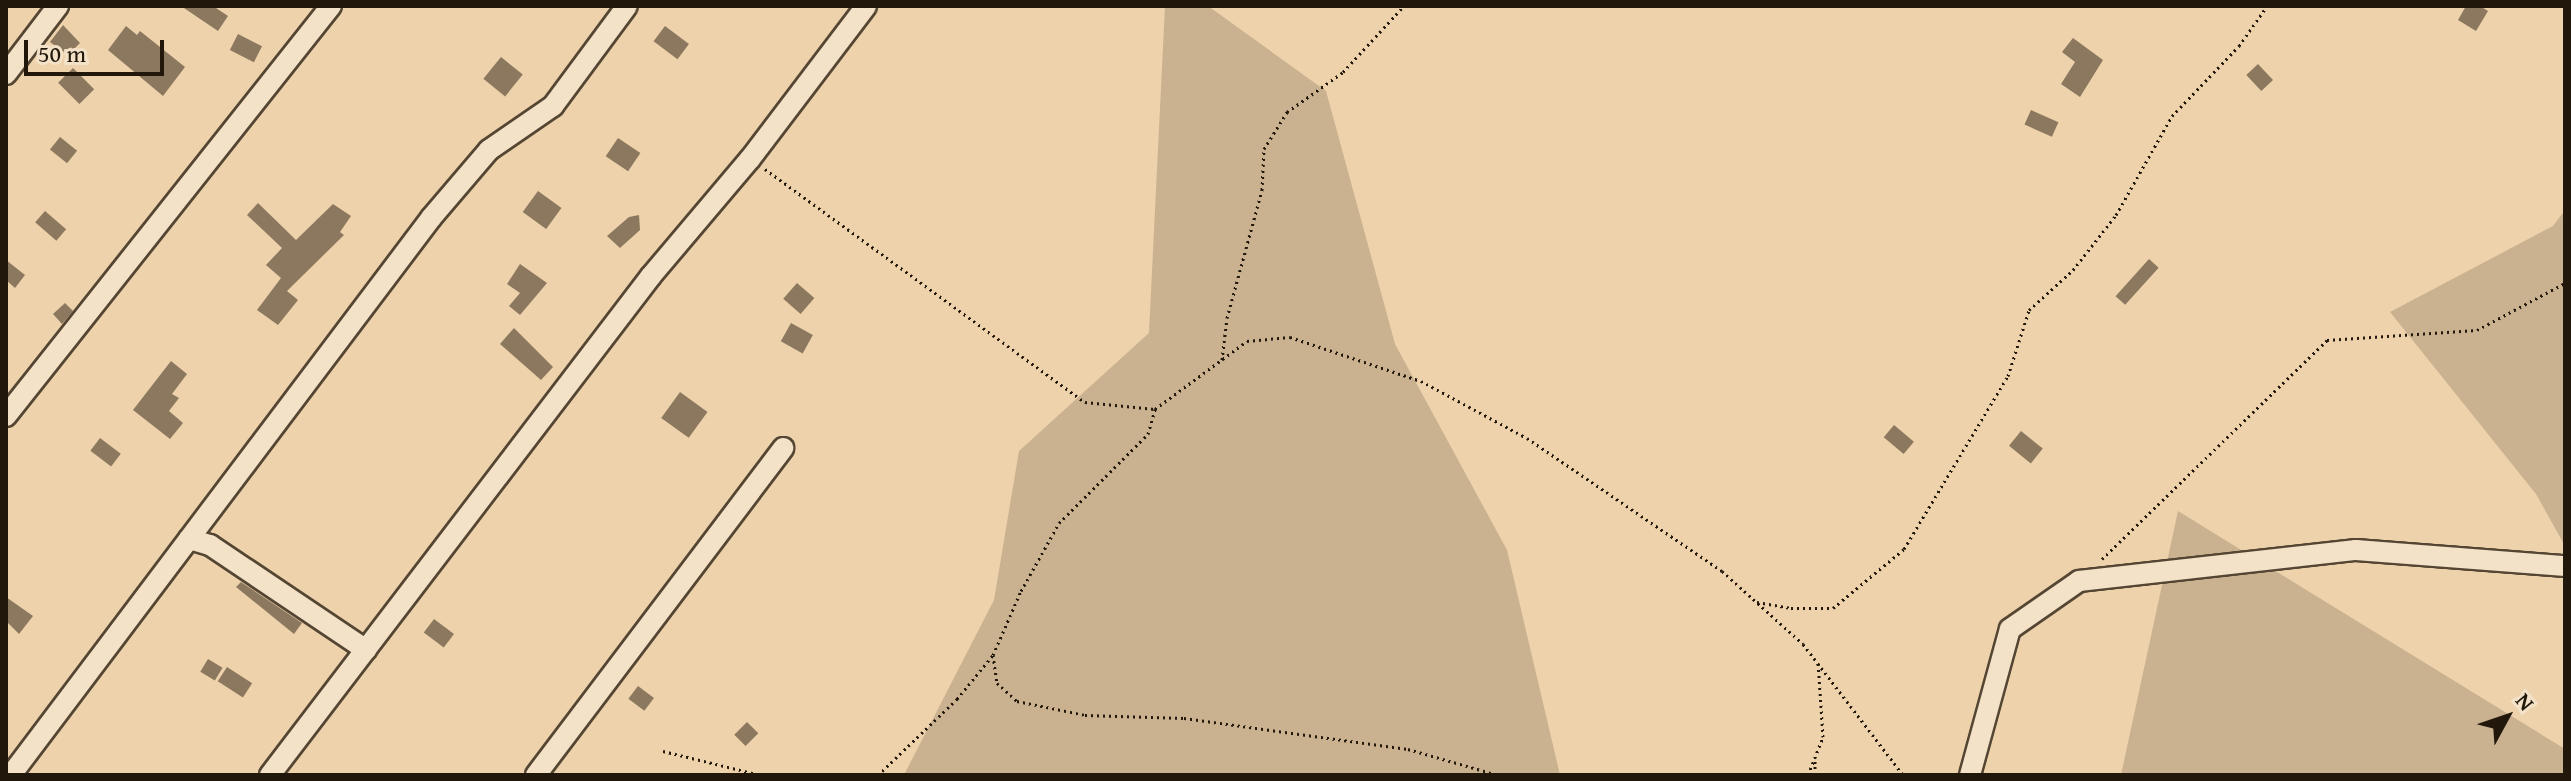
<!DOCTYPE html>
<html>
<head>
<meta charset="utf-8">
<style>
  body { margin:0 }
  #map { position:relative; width:2571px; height:781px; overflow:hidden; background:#edd2ab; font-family:"Gentium Book Plus",serif }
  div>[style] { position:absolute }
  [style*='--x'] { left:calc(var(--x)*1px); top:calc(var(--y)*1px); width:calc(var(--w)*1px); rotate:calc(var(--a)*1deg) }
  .green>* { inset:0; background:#cab290 }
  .building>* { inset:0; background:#8b785e; transform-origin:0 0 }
  .path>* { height:3px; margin-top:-1.5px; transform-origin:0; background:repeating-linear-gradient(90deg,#21170b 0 2px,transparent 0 6px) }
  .roads { filter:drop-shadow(2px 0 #544633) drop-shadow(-2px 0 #544633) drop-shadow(0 2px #544633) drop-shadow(0 -2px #544633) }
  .street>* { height:20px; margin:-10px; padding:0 10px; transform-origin:10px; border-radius:10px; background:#f3e2c8 }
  span { translate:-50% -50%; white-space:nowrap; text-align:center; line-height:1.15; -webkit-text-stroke:7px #f3e2c8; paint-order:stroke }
  .frame { position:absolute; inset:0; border:8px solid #21170b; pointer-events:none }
  .north { position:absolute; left:2467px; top:677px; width:80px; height:80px; -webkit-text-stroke:6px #f3e2c8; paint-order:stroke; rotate:50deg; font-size:22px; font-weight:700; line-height:32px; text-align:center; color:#21170b }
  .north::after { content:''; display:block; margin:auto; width:28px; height:36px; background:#21170b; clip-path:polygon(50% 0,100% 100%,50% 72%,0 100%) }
  .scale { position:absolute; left:24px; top:40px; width:140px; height:36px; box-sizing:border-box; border:4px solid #21170b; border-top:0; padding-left:10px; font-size:24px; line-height:28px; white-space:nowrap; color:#21170b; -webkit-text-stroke:6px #f3e2c8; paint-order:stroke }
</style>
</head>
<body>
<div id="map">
  <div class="green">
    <div style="clip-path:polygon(1165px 6px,1208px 6px,1326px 91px,1395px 344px,1507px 550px,1560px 775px,904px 775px,994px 600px,1019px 451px,1149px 333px)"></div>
    <div style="clip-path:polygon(2565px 210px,2565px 546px,2536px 494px,2390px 312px,2553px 226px)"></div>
    <div style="clip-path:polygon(2178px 511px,2565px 749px,2565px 775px,2121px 775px)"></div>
  </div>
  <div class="building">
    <div style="clip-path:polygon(181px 6px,213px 6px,228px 16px,218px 31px)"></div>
    <div style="clip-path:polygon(2466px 6px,2480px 6px,2488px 11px,2476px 31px,2458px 20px)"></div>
    <div style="clip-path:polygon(63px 25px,80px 43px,68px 55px,50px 42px)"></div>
    <div style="clip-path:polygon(126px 26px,137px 35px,140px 31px,185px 67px,163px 96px,108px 50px)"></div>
    <div style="left:665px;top:26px;width:30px;height:19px;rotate:37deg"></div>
    <div style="left:238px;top:34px;width:27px;height:18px;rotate:27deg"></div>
    <div style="clip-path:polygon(2073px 38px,2103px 60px,2080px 97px,2061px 84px,2075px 62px,2062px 52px)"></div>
    <div style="left:501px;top:57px;width:28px;height:28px;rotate:39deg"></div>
    <div style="left:2258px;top:64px;width:22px;height:16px;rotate:47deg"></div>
    <div style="left:73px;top:68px;width:30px;height:21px;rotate:45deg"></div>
    <div style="left:2031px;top:110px;width:30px;height:16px;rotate:24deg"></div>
    <div style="left:60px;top:137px;width:22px;height:16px;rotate:39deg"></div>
    <div style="left:618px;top:138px;width:27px;height:22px;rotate:34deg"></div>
    <div style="left:538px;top:191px;width:29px;height:26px;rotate:36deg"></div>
    <div style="clip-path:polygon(258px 203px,296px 240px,333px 204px,351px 216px,340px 232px,344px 235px,287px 291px,298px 300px,278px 325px,257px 310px,281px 278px,266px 265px,282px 248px,247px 215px)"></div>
    <div style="left:45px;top:211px;width:28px;height:15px;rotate:41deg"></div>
    <div style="clip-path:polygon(639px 215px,640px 230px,620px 248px,607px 236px,629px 217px)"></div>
    <div style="left:2149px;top:259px;width:13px;height:50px;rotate:42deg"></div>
    <div style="clip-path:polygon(6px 260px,25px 275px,15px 288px,6px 280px)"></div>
    <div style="clip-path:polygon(520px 264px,547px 283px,520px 315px,509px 306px,520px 293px,507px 284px)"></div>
    <div style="left:797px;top:283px;width:23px;height:21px;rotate:41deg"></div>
    <div style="clip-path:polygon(65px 303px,73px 311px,62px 324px,53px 314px)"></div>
    <div style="left:791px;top:323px;width:25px;height:21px;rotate:29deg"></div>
    <div style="clip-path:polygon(514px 328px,553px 367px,541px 380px,500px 344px)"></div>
    <div style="clip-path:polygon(171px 361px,187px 374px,172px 394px,179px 398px,169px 411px,183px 423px,170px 439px,133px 410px)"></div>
    <div style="left:680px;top:392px;width:34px;height:32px;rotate:36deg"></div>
    <div style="left:1894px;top:425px;width:26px;height:16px;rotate:40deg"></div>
    <div style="left:2021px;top:431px;width:28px;height:19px;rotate:39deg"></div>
    <div style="left:100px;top:438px;width:26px;height:16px;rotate:37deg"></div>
    <div style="clip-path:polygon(241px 582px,302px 623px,294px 634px,236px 587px)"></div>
    <div style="clip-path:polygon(6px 597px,33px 616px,19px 634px,6px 621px)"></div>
    <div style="left:434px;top:619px;width:25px;height:17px;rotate:37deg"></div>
    <div style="left:208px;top:659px;width:17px;height:15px;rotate:31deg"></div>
    <div style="left:227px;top:667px;width:30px;height:17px;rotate:33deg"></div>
    <div style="left:638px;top:686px;width:20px;height:16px;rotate:37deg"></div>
    <div style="left:747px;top:722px;width:16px;height:18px;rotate:45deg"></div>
  </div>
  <div class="path">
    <div style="--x:765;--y:169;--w:396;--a:36.1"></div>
    <div style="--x:1085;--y:402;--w:70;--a:5.7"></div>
    <div style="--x:1155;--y:409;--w:114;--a:-36.5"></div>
    <div style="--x:1247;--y:341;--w:43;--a:-5.3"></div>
    <div style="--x:1290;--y:337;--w:138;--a:18.6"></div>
    <div style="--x:1421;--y:381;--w:120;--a:28.3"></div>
    <div style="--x:1527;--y:438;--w:236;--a:34.3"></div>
    <div style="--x:1722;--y:571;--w:109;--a:42"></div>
    <div style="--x:1803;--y:644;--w:165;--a:52.6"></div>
    <div style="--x:1222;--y:360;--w:42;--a:-83.2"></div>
    <div style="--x:1227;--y:318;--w:133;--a:-74.7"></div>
    <div style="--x:1262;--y:190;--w:41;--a:-87.2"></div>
    <div style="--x:1264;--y:149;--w:44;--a:-58.1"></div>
    <div style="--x:1287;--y:112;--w:69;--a:-35.5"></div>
    <div style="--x:1343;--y:72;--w:90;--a:-47.3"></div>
    <div style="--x:2102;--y:559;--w:314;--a:-44.2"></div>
    <div style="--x:2327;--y:340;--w:150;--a:-3.8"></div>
    <div style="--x:2477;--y:330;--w:100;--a:-28.1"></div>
    <div style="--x:1757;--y:602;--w:35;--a:10"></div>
    <div style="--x:1791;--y:608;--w:42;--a:0"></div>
    <div style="--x:1833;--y:608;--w:92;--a:-39.7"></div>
    <div style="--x:1904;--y:549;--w:202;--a:-59"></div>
    <div style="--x:2008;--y:376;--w:69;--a:-72.3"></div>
    <div style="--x:2029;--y:310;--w:59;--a:-42.3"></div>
    <div style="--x:2073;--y:270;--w:70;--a:-52"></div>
    <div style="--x:2116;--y:215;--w:114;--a:-60.5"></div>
    <div style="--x:2172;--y:116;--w:97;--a:-46.3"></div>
    <div style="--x:2239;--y:46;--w:49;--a:-55"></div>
    <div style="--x:993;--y:655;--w:28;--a:82"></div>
    <div style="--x:997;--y:683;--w:27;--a:42"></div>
    <div style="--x:1017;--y:701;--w:69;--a:11.6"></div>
    <div style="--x:1085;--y:715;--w:99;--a:1.7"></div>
    <div style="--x:1184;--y:718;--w:226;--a:7.9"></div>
    <div style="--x:1408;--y:749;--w:94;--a:16.1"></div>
    <div style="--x:663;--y:751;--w:101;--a:13.8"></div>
    <div style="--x:878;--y:775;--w:110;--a:-43.9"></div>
    <div style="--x:957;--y:699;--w:57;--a:-50.7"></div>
    <div style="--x:993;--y:655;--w:70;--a:-66.4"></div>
    <div style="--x:1021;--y:591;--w:78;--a:-60.8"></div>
    <div style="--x:1059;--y:523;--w:126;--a:-45"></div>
    <div style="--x:1148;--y:434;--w:26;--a:-74"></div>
    <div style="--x:1808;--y:775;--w:41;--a:-68.5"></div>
    <div style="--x:1823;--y:737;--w:75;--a:-93.8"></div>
    <div style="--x:1815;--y:775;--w:14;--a:-90"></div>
  </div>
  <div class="roads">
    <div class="street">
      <div style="--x:6;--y:74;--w:86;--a:-52.6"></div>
      <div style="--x:6;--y:416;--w:523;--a:-51.6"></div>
      <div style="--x:189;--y:539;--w:22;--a:16"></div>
      <div style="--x:210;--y:545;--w:188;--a:33.9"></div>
      <div style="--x:11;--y:775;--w:698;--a:-52.98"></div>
      <div style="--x:431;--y:218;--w:89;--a:-49.5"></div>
      <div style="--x:489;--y:150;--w:78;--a:-34.5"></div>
      <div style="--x:553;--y:106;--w:124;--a:-53.5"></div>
      <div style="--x:270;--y:775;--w:628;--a:-52.64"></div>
      <div style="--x:651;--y:276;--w:153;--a:-49.8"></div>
      <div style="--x:750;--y:159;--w:192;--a:-52.8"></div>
      <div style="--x:536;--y:775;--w:410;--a:-52.9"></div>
      <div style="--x:1970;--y:775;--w:151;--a:-74.7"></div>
      <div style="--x:2010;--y:629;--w:84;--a:-34.8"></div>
      <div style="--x:2079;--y:581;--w:279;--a:-6.4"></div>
      <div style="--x:2356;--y:550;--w:210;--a:4.4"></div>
    </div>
  </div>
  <div class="frame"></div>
  <div class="north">N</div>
  <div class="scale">50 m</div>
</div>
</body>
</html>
